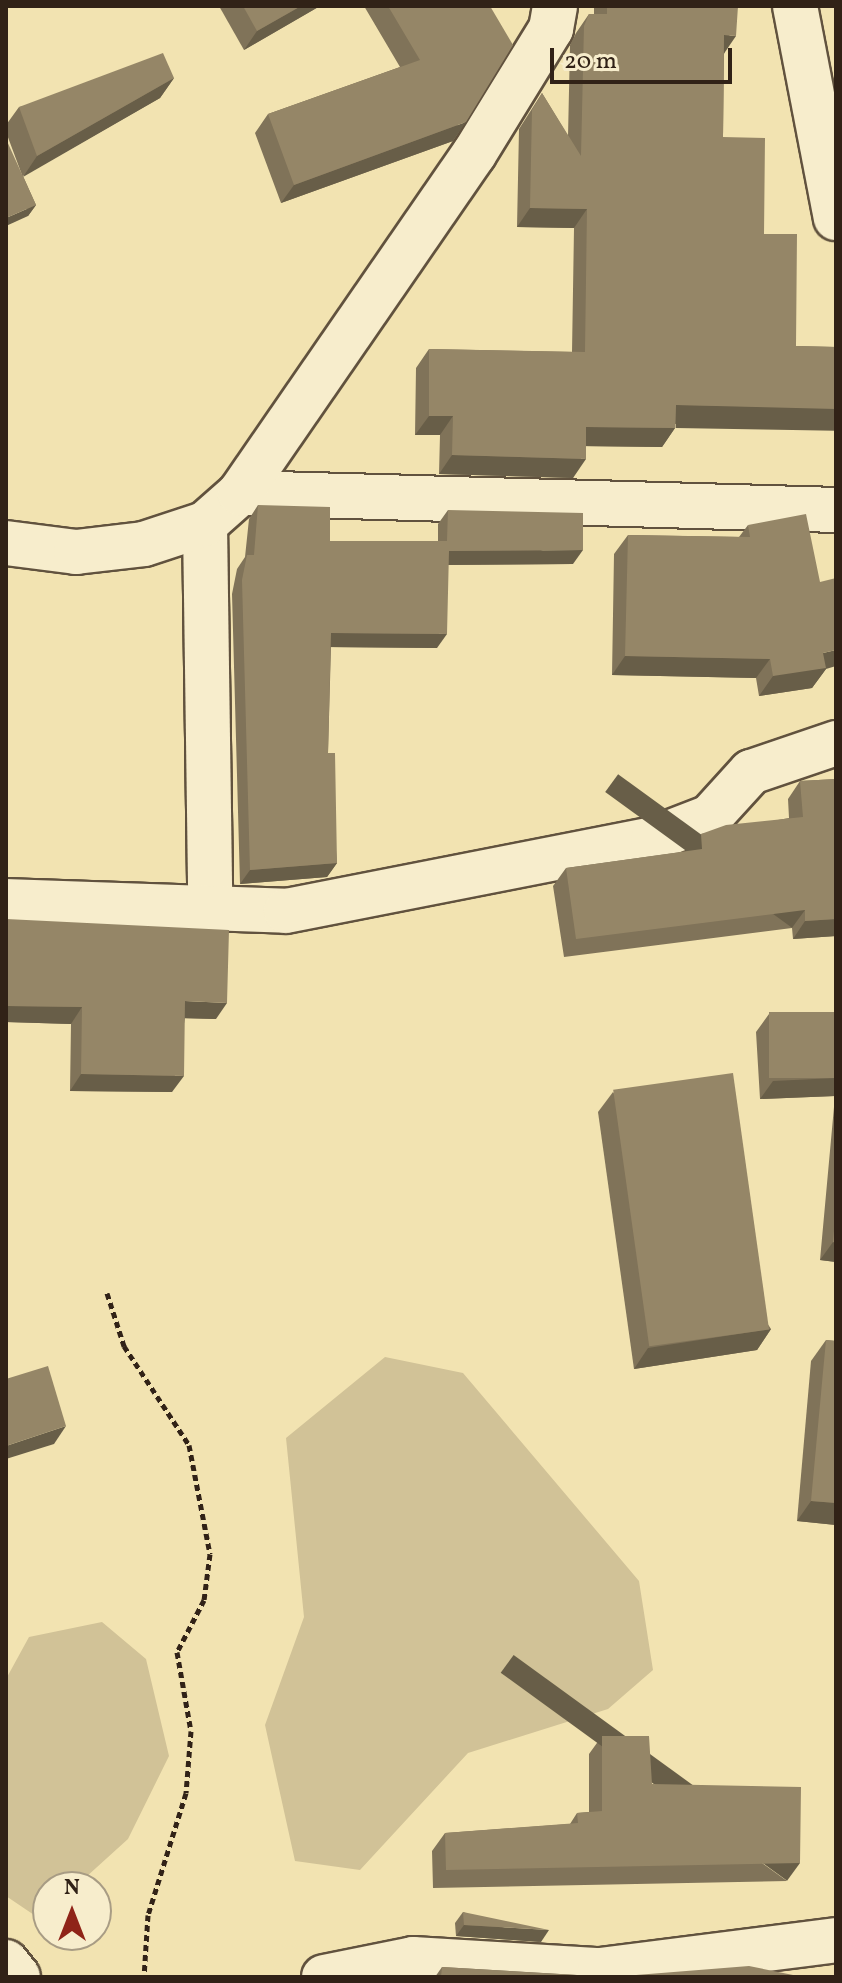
<!DOCTYPE html>
<html>
<head>
<meta charset="utf-8">
<style>
  body { margin:0 }
  #map { position:relative; width:842px; height:1983px; overflow:hidden; background:#f2e3b1; font-family:Vollkorn,serif }
  div>[style] { position:absolute }
  [style*='--x'] { left:calc(var(--x)*1px); top:calc(var(--y)*1px); width:calc(var(--w)*1px); rotate:calc(var(--a)*1deg) }
  .green>* { inset:0; background:#d1c297 }
  .path>* { height:5px; margin-top:-2.5px; transform-origin:0; background:repeating-linear-gradient(90deg,#312217 0 6px,transparent 0 10px) }
  .roads { filter:drop-shadow(2px 0 #61523e) drop-shadow(-2px 0 #61523e) drop-shadow(0 2px #61523e) drop-shadow(0 -2px #61523e) }
  .minor>* { height:44px; margin:-22px; padding:0 22px; transform-origin:22px; border-radius:22px; background:#f7edcc }
  .wall>* { inset:0; background:#807359 }
  .shaded-wall>* { inset:0; background:#685e48; transform-origin:0 0 }
  .building>* { inset:0; background:#958667; transform-origin:0 0 }
  span { translate:-50% -50%; white-space:nowrap; text-align:center; line-height:1.15; -webkit-text-stroke:7px #f7edcc; paint-order:stroke }
  .frame { position:absolute; inset:0; border:8px solid #312217; pointer-events:none }
  .north { position:absolute; left:32px; top:1871px; width:80px; height:80px; box-sizing:border-box; background:#f7edcc; border:2px solid #a89c84; border-radius:50%; rotate:0deg; font-size:22px; font-weight:700; line-height:32px; text-align:center; color:#312217 }
  .north::after { content:''; display:block; margin:auto; width:28px; height:36px; background:#8f2418; clip-path:polygon(50% 0,100% 100%,50% 72%,0 100%) }
  .scale { position:absolute; left:550px; top:48px; width:182px; height:36px; box-sizing:border-box; border:4px solid #312217; border-top:0; padding-left:10px; font-size:24px; line-height:28px; white-space:nowrap; color:#312217; -webkit-text-stroke:6px #f7edcc; paint-order:stroke }
</style>
</head>
<body>
<div id="map">
  <div class="green">
    <div style="clip-path:polygon(385px 1357px,463px 1373px,639px 1581px,653px 1670px,608px 1709px,468px 1753px,360px 1870px,295px 1861px,265px 1725px,304px 1617px,286px 1438px)"></div>
    <div style="clip-path:polygon(102px 1622px,146px 1659px,169px 1756px,128px 1839px,75px 1887px,48px 1887px,48px 1912px,40px 1919px,6px 1896px,6px 1679px,29px 1637px)"></div>
  </div>
  <div class="path">
    <div style="--x:107;--y:1293;--w:56;--a:72.2"></div>
    <div style="--x:124;--y:1346;--w:118;--a:56.7"></div>
    <div style="--x:189;--y:1445;--w:111;--a:79.1"></div>
    <div style="--x:210;--y:1554;--w:46;--a:97.4"></div>
    <div style="--x:204;--y:1600;--w:59;--a:117.4"></div>
    <div style="--x:177;--y:1652;--w:80;--a:80"></div>
    <div style="--x:191;--y:1731;--w:62;--a:94.6"></div>
    <div style="--x:186;--y:1793;--w:128;--a:107.3"></div>
    <div style="--x:148;--y:1915;--w:62;--a:93.7"></div>
  </div>
  <div class="roads">
    <div class="minor">
      <div style="--x:795;--y:6;--w:216;--a:79.1"></div>
      <div style="--x:240;--y:493;--w:596;--a:1.63"></div>
      <div style="--x:205;--y:524;--w:380;--a:89.2"></div>
      <div style="--x:6;--y:543;--w:71;--a:7.3"></div>
      <div style="--x:76;--y:552;--w:68;--a:-6.7"></div>
      <div style="--x:144;--y:544;--w:64;--a:-18.2"></div>
      <div style="--x:205;--y:524;--w:47;--a:-41.5"></div>
      <div style="--x:240;--y:493;--w:412;--a:-55.4"></div>
      <div style="--x:474;--y:154;--w:147;--a:-58.4"></div>
      <div style="--x:551;--y:29;--w:23;--a:-80"></div>
      <div style="--x:6;--y:901;--w:280;--a:2"></div>
      <div style="--x:286;--y:911;--w:374;--a:-11.1"></div>
      <div style="--x:653;--y:839;--w:61;--a:-21.1"></div>
      <div style="--x:710;--y:817;--w:61;--a:-47.7"></div>
      <div style="--x:751;--y:772;--w:90;--a:-18.8"></div>
      <div style="--x:6;--y:1962;--w:19;--a:51"></div>
      <div style="--x:324;--y:1977;--w:91;--a:-11.4"></div>
      <div style="--x:413;--y:1959;--w:187;--a:3.4"></div>
      <div style="--x:600;--y:1970;--w:238;--a:-7.2"></div>
    </div>
  </div>
  <div class="wall">
    <div style="clip-path:polygon(219px 6px,320px 6px,244px 50px)"></div>
    <div style="clip-path:polygon(364px 6px,490px 6px,453px 141px,281px 203px,255px 133px,268px 114px,400px 67px)"></div>
    <div style="clip-path:polygon(594px 6px,738px 6px,724px 54px,723px 137px,764px 234px,796px 346px,836px 347px,836px 428px,675px 424px,675px 428px,662px 447px,586px 446px,573px 478px,439px 474px,440px 435px,415px 435px,416px 368px,429px 349px,572px 352px,574px 228px,517px 227px,519px 129px,542px 93px,568px 136px,570px 45px,576px 33px,589px 14px,594px 14px)"></div>
    <div style="clip-path:polygon(174px 78px,160px 98px,23px 176px,36px 205px,28px 216px,22px 175px,6px 132px,6px 125px,19px 107px)"></div>
    <div style="clip-path:polygon(258px 505px,330px 541px,438px 541px,438px 524px,448px 510px,573px 564px,448px 565px,437px 648px,331px 647px,328px 753px,337px 863px,327px 877px,240px 884px,232px 594px,237px 569px,245px 557px,249px 519px)"></div>
    <div style="clip-path:polygon(748px 525px,826px 669px,812px 688px,759px 696px,756px 678px,612px 675px,614px 554px,628px 535px,739px 537px)"></div>
    <div style="clip-path:polygon(836px 779px,836px 936px,793px 939px,792px 928px,564px 957px,553px 886px,566px 868px,689px 851px,701px 834px,789px 818px,788px 799px,800px 781px)"></div>
    <div style="clip-path:polygon(6px 919px,216px 1019px,185px 1018px,172px 1092px,70px 1091px,71px 1024px,6px 1022px)"></div>
    <div style="clip-path:polygon(836px 1012px,836px 1262px,820px 1260px,835px 1096px,760px 1099px,756px 1032px,769px 1014px)"></div>
    <div style="clip-path:polygon(613px 1092px,771px 1329px,757px 1350px,634px 1369px,598px 1112px)"></div>
    <div style="clip-path:polygon(826px 1340px,836px 1341px,836px 1525px,797px 1521px,811px 1361px)"></div>
    <div style="clip-path:polygon(602px 1736px,652px 1784px,787px 1881px,433px 1888px,432px 1851px,445px 1833px,570px 1824px,577px 1813px,589px 1812px,589px 1754px)"></div>
    <div style="clip-path:polygon(463px 1912px,541px 1942px,456px 1936px,455px 1923px)"></div>
    <div style="clip-path:polygon(442px 1967px,611px 1977px,435px 1977px)"></div>
  </div>
  <div class="shaded-wall">
    <div style="clip-path:polygon(301px 6px,320px 6px,244px 50px,257px 31px)"></div>
    <div style="clip-path:polygon(724px 35px,736px 36px,723px 55px)"></div>
    <div style="clip-path:polygon(174px 78px,160px 98px,23px 177px,37px 156px)"></div>
    <div style="clip-path:polygon(466px 122px,453px 141px,281px 203px,294px 185px)"></div>
    <div style="clip-path:polygon(36px 205px,28px 216px,6px 226px,6px 218px)"></div>
    <div style="clip-path:polygon(530px 208px,587px 209px,574px 228px,517px 227px)"></div>
    <div style="left:676px;top:405px;width:160px;height:23px;rotate:1deg"></div>
    <div style="clip-path:polygon(429px 416px,453px 416px,440px 435px,415px 435px)"></div>
    <div style="clip-path:polygon(586px 427px,675px 428px,662px 447px,573px 446px)"></div>
    <div style="clip-path:polygon(452px 455px,586px 459px,573px 478px,439px 474px)"></div>
    <div style="clip-path:polygon(583px 550px,573px 564px,439px 565px,449px 551px)"></div>
    <div style="clip-path:polygon(331px 633px,447px 634px,437px 648px,321px 647px)"></div>
    <div style="clip-path:polygon(836px 650px,836px 666px,826px 669px,812px 688px,759px 696px,773px 676px,823px 653px)"></div>
    <div style="clip-path:polygon(625px 656px,770px 659px,756px 678px,612px 675px)"></div>
    <div style="clip-path:polygon(337px 863px,327px 877px,240px 884px,250px 870px)"></div>
    <div style="left:805px;top:910px;width:22px;height:231px;rotate:126deg"></div>
    <div style="clip-path:polygon(836px 919px,836px 936px,793px 939px,805px 921px)"></div>
    <div style="clip-path:polygon(185px 1001px,227px 1003px,216px 1019px,174px 1018px)"></div>
    <div style="clip-path:polygon(6px 1006px,82px 1007px,71px 1024px,6px 1022px)"></div>
    <div style="clip-path:polygon(81px 1074px,184px 1076px,172px 1092px,70px 1091px)"></div>
    <div style="clip-path:polygon(836px 1078px,835px 1096px,760px 1099px,773px 1081px)"></div>
    <div style="clip-path:polygon(833px 1242px,836px 1243px,836px 1262px,820px 1260px)"></div>
    <div style="clip-path:polygon(771px 1329px,757px 1350px,634px 1369px,648px 1348px)"></div>
    <div style="clip-path:polygon(66px 1426px,54px 1444px,6px 1459px,6px 1446px)"></div>
    <div style="clip-path:polygon(811px 1501px,836px 1503px,836px 1525px,797px 1521px)"></div>
    <div style="left:800px;top:1863px;width:22px;height:354px;rotate:126deg"></div>
    <div style="clip-path:polygon(464px 1925px,549px 1930px,541px 1942px,456px 1936px)"></div>
  </div>
  <div class="building">
    <div style="clip-path:polygon(243px 6px,301px 6px,257px 31px)"></div>
    <div style="clip-path:polygon(388px 6px,490px 6px,513px 45px,466px 122px,294px 185px,268px 114px,420px 60px)"></div>
    <div style="clip-path:polygon(607px 6px,738px 6px,736px 36px,724px 35px,723px 137px,765px 138px,764px 234px,797px 234px,796px 346px,836px 347px,836px 409px,676px 405px,675px 428px,586px 427px,586px 459px,452px 455px,453px 416px,429px 416px,429px 349px,585px 352px,587px 209px,530px 208px,532px 110px,542px 93px,581px 156px,584px 26px,589px 14px,607px 14px)"></div>
    <div style="clip-path:polygon(163px 53px,174px 78px,37px 156px,19px 107px)"></div>
    <div style="clip-path:polygon(6px 139px,36px 205px,6px 218px)"></div>
    <div style="clip-path:polygon(258px 505px,330px 507px,330px 541px,447px 541px,448px 510px,583px 513px,583px 550px,449px 551px,447px 634px,331px 633px,328px 753px,335px 753px,337px 863px,250px 870px,242px 580px,247px 555px,254px 555px)"></div>
    <div style="clip-path:polygon(806px 514px,820px 582px,836px 578px,836px 650px,823px 653px,826px 668px,773px 676px,770px 659px,625px 656px,628px 535px,750px 537px,748px 525px)"></div>
    <div style="clip-path:polygon(836px 779px,836px 919px,805px 921px,805px 910px,576px 939px,566px 868px,702px 849px,701px 834px,726px 825px,803px 817px,800px 781px)"></div>
    <div style="clip-path:polygon(6px 919px,229px 930px,227px 1003px,185px 1001px,184px 1076px,81px 1074px,82px 1007px,6px 1006px)"></div>
    <div style="left:836px;top:1012px;width:66px;height:67px;rotate:90deg"></div>
    <div style="left:733px;top:1073px;width:259px;height:121px;rotate:82deg"></div>
    <div style="clip-path:polygon(836px 1208px,836px 1243px,833px 1242px)"></div>
    <div style="clip-path:polygon(826px 1340px,836px 1341px,836px 1503px,811px 1501px)"></div>
    <div style="clip-path:polygon(48px 1366px,66px 1426px,6px 1446px,6px 1379px)"></div>
    <div style="clip-path:polygon(602px 1736px,649px 1736px,652px 1784px,801px 1787px,800px 1863px,446px 1870px,445px 1833px,578px 1823px,577px 1813px,602px 1811px)"></div>
    <div style="clip-path:polygon(463px 1912px,549px 1930px,464px 1925px)"></div>
    <div style="clip-path:polygon(749px 1966px,803px 1977px,611px 1977px)"></div>
    <div style="clip-path:polygon(442px 1967px,611px 1977px,441px 1977px)"></div>
  </div>
  <div class="frame"></div>
  <div class="north">N</div>
  <div class="scale">20 m</div>
</div>
</body>
</html>
